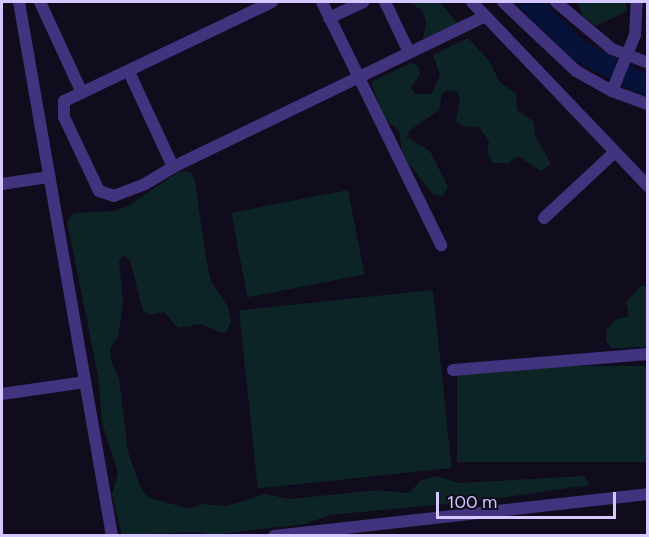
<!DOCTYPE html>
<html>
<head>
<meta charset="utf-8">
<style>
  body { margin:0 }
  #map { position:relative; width:649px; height:537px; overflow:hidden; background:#100b1d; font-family:Figtree,sans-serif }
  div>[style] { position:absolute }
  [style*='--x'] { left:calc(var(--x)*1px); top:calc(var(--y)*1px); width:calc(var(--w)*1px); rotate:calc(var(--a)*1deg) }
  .green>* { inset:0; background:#0d2427; transform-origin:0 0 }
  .river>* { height:21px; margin:-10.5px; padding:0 10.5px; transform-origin:10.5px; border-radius:10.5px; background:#06123a }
  .minor>* { height:12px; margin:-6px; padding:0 6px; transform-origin:6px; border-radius:6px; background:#41337e }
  span { translate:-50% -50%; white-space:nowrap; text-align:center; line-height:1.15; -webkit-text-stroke:5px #100b1d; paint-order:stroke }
  .frame { position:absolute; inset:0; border:3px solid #d5c7ff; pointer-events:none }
  .scale { position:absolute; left:436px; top:492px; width:180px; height:27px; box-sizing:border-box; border:3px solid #d5c7ff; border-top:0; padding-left:8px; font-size:18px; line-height:21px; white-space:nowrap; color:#d5c7ff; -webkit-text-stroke:4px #100b1d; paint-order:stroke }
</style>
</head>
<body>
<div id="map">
  <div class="green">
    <div style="clip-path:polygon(408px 2px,439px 2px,458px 23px,423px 39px,426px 22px,422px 10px)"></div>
    <div style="clip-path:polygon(578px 2px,625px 2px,627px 11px,596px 26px,582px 15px)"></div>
    <div style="clip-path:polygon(468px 38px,490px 62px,500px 83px,516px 93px,517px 110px,534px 122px,535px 136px,551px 164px,541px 171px,518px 156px,509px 163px,493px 163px,487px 152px,489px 142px,480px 128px,463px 126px,456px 121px,460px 97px,456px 91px,447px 90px,442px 94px,439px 110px,409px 131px,407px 137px,430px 151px,448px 187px,443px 196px,433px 194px,403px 157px,399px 131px,384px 118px,371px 82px,411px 63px,419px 67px,420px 74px,411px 87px,415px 94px,432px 94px,440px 75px,433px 55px)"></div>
    <div style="clip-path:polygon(180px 171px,190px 172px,195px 180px,206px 259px,211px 281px,228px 307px,231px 321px,227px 331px,221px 333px,201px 324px,178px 328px,164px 312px,151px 315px,143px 311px,130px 260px,124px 255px,119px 261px,123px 304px,118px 336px,110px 349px,112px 362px,119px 378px,128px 452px,141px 489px,150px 498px,190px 509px,200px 504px,227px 506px,265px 494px,289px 499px,379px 490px,403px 493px,410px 492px,421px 480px,437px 476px,460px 483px,585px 476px,589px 485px,486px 500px,330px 515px,305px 524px,212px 535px,199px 532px,122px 535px,112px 495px,118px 473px,102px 422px,98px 376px,67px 221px,74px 213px,115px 211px,128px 206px)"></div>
    <div style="left:348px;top:190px;width:86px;height:119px;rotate:79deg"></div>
    <div style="clip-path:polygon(641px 286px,647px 286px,647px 347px,612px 348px,606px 341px,607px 329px,617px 319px,629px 316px,626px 302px)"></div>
    <div style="left:433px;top:290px;width:179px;height:195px;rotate:84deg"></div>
    <div style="left:647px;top:366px;width:96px;height:190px;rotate:90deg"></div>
  </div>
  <div class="river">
    <div style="--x:529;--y:2;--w:69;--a:44.4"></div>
    <div style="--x:578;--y:50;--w:79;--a:27.2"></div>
  </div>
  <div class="minor">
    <div style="--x:19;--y:2;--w:542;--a:80.12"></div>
    <div style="--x:40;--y:2;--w:100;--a:65.2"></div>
    <div style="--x:272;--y:2;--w:230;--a:154.5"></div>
    <div style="--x:64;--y:101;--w:16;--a:90"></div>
    <div style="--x:64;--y:117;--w:82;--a:64.7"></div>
    <div style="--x:99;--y:191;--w:16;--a:18"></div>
    <div style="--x:114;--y:196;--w:33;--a:-21"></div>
    <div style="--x:145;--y:184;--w:33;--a:-31"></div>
    <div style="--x:173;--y:167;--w:347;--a:-25.8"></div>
    <div style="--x:322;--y:2;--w:271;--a:63.9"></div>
    <div style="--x:385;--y:2;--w:55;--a:64.4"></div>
    <div style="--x:472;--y:2;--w:255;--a:46.3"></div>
    <div style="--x:503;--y:2;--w:100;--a:43.4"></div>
    <div style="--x:576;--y:71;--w:41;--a:29.1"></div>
    <div style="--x:612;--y:91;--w:38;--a:20"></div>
    <div style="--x:556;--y:2;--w:73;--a:40"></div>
    <div style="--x:612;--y:49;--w:39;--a:21"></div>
    <div style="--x:329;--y:18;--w:38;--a:-25"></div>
    <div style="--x:129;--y:72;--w:105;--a:65.1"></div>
    <div style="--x:612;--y:91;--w:61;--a:-67.7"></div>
    <div style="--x:635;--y:35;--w:33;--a:-87"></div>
    <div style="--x:2;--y:184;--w:48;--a:-8.5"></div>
    <div style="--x:544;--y:218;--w:97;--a:-42.9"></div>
    <div style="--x:453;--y:370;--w:196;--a:-4.7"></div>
    <div style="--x:2;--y:394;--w:84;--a:-8.2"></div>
    <div style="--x:274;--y:536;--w:376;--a:-6.4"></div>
  </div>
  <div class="frame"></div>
  <div class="scale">100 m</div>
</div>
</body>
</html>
